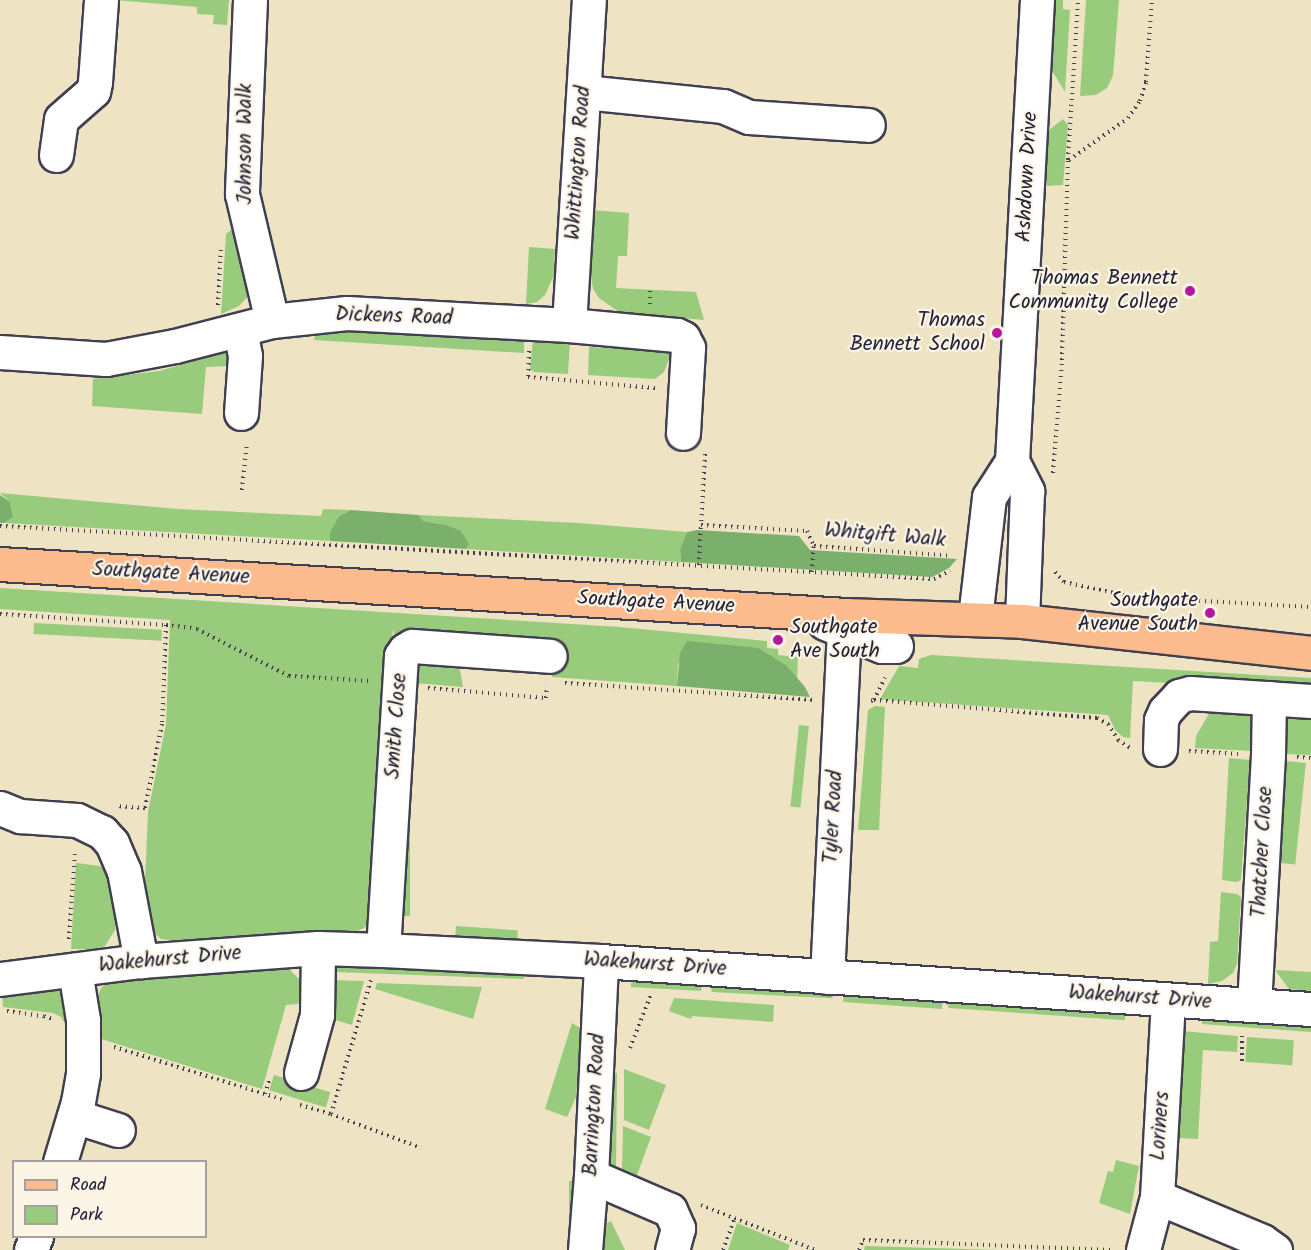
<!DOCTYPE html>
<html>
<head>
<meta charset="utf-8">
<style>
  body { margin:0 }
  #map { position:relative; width:1311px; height:1250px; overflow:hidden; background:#eee4c4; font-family:Kalam,sans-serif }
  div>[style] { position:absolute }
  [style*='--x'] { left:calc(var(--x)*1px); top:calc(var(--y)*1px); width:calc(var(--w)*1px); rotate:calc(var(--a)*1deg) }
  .green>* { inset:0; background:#98cb7c; transform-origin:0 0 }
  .forest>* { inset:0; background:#7aaf6c }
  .path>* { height:4px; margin-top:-2px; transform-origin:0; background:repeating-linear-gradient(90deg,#413f50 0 1.5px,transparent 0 6px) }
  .roads { filter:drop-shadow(2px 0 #413f50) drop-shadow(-2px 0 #413f50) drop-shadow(0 2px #413f50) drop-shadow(0 -2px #413f50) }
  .minor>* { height:33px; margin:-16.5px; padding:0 16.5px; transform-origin:16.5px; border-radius:16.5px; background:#fff }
  .major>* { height:33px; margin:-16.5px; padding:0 16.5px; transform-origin:16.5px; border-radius:16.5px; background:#fbbb8c }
  .dots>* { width:16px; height:16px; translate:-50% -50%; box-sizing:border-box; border:3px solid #fcf5e5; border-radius:50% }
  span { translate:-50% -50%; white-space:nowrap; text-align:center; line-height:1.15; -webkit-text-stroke:4.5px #fcf5e5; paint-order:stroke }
  .street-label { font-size:21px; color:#22223b }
  .poi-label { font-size:21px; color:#22223b }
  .right { translate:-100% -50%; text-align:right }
  .left { translate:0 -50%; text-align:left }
  .legend { position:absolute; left:12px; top:1160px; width:195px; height:78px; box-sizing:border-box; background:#fcf5e5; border:2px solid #a5a1a1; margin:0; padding:8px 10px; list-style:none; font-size:18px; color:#22223b }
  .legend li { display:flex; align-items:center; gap:12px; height:30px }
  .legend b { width:30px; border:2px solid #a5a1a1 }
</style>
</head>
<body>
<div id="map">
  <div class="green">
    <div style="clip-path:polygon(115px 0,229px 0,227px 25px,213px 24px,214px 15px,197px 14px,197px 7px)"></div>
    <div style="clip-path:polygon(1055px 0,1063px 0,1063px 9px,1070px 10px,1065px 92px,1051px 69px)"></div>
    <div style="clip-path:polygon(1086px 0,1119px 0,1113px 76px,1107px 88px,1096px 95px,1080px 96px)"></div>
    <div style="clip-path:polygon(1063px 119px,1068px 125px,1063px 185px,1047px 186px,1045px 141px,1049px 130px)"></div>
    <div style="clip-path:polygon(592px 210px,629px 213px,627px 256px,618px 256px,616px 288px,696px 292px,704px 320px,619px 312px,599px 298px,593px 289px,591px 276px)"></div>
    <div style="clip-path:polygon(231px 230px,237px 238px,251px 293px,239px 306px,221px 314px,226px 234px)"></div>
    <div style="clip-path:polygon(529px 247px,555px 249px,554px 275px,545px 295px,537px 302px,526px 304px)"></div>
    <div style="clip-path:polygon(341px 329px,400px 329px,524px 339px,524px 353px,314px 340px,316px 333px)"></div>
    <div style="clip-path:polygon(533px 340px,570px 341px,568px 374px,534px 372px,530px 369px)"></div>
    <div style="clip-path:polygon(653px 340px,667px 349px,670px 357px,664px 372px,655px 379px,588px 375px,589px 347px,641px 350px)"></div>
    <div style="clip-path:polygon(234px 350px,234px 366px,206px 367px,202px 414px,92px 406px,93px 379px,159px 371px)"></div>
    <div style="clip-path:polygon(0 493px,178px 509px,321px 516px,323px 509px,351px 510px,339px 516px,330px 532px,330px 541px,4px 523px,13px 517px,10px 502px)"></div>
    <div style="clip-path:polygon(419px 515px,579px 523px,687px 532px,680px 549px,681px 562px,466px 549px,469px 544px,446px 525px,423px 521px)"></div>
    <div style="clip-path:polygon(0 588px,620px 627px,767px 641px,767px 648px,778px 649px,778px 655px,798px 657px,797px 681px,786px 665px,759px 648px,678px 663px,677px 686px,552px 677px,553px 643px,394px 634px,393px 628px,373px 917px,364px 928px,349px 935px,268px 934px,179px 941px,161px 939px,148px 926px,144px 906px,148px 812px,166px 724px,170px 620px,0 609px)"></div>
    <div style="left:34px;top:623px;width:128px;height:11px;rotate:3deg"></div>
    <div style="clip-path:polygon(931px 655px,1311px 678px,1311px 691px,1133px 681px,1130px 738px,1123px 737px,1115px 730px,1108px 715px,880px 699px,899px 666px,918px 668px,919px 659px)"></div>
    <div style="clip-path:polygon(421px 661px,451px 662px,460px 670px,463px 687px,414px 683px,416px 668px)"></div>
    <div style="clip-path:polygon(875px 706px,885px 707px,879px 830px,858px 830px,868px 710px)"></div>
    <div style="clip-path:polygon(1247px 706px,1254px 732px,1252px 751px,1195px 748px,1196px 736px,1210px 712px,1217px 707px)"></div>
    <div style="clip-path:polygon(1311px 709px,1311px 755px,1285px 754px,1278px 748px,1284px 719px,1292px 713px)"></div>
    <div style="left:799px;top:725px;width:10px;height:82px;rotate:6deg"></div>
    <div style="clip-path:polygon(1229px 758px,1250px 760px,1241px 880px,1237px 882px,1222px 880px)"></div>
    <div style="left:1286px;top:761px;width:20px;height:102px;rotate:6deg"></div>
    <div style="left:403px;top:834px;width:7px;height:82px"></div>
    <div style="clip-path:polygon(76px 863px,100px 866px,113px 877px,117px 914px,115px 930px,105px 946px,96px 949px,71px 949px)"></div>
    <div style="clip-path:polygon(1221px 892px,1237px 894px,1241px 897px,1237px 964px,1233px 973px,1222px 981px,1208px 984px,1210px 942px,1218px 941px)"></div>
    <div style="left:456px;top:926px;width:62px;height:10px;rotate:4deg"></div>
    <div style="clip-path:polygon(343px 962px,523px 974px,524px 979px,334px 972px)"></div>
    <div style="clip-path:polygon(276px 967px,290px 970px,301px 981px,302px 997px,298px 1004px,286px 1005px,262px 1089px,98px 1038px,96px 1002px,101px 988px,115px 976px)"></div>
    <div style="clip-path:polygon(1275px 970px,1311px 972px,1311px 991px,1289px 989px)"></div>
    <div style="clip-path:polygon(640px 979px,702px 984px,701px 991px,631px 987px,631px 983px)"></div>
    <div style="clip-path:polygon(330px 980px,364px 981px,352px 1025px,332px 1019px)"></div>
    <div style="clip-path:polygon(377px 983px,482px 987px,473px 1019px,375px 989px)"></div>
    <div style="left:712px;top:983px;width:121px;height:9px;rotate:3deg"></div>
    <div style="clip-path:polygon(50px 985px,66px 996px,69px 1030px,61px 1017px,53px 1013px,3px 1007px,2px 988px)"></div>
    <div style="left:844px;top:991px;width:99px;height:11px;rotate:4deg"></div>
    <div style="left:949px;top:997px;width:177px;height:11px;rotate:4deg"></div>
    <div style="clip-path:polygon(674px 998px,774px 1005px,773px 1022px,692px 1016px,691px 1019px,669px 1011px)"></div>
    <div style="clip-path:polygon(1234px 1014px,1311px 1021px,1311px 1032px,1202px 1024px,1202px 1020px)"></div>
    <div style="clip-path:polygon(572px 1023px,582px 1029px,576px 1097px,567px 1117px,545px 1109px)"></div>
    <div style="clip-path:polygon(1182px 1031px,1238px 1036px,1237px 1052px,1203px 1050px,1198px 1139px,1177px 1138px)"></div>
    <div style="left:1247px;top:1037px;width:47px;height:25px;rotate:4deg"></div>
    <div style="clip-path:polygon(624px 1069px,666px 1085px,649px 1130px,624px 1120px)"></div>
    <div style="clip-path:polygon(606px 1071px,617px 1073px,616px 1170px,604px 1159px)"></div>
    <div style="left:274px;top:1075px;width:59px;height:16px;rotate:17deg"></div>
    <div style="clip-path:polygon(623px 1126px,651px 1137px,637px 1175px,622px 1169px)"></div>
    <div style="clip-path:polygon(1116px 1160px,1139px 1166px,1130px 1214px,1099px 1203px,1108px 1171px,1113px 1172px)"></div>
    <div style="left:569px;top:1181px;width:9px;height:40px"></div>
    <div style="clip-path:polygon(611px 1221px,625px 1250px,604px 1250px,606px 1224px)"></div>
    <div style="clip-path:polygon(737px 1223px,790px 1245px,788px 1250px,728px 1250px)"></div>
    <div style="clip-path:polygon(865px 1246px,1000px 1250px,864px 1250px)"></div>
  </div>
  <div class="forest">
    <div style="clip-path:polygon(0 495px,10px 502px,13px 517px,4px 523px,0 523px)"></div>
    <div style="clip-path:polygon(351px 510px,419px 515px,423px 521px,446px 525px,461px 531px,469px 544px,466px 549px,330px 541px,330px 532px,339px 516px)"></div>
    <div style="clip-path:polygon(697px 530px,799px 536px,810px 550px,957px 559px,949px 568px,932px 577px,681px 562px,680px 549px,687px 532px)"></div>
    <div style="clip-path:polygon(687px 641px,759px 648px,786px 665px,805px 687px,810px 697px,677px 686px,680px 653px)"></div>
  </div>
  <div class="path">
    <div style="--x:1069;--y:160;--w:72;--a:-35.4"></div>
    <div style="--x:1128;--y:118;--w:21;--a:-55"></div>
    <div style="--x:1140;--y:101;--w:20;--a:-72"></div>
    <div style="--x:1146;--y:82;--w:82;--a:-85.8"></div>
    <div style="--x:650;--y:304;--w:14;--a:-90"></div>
    <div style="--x:218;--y:305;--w:58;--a:-87"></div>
    <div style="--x:529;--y:351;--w:26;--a:92"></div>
    <div style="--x:528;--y:377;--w:128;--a:4.9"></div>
    <div style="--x:705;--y:454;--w:71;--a:93.2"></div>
    <div style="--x:701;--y:525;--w:106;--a:3.2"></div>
    <div style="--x:807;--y:531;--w:17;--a:65"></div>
    <div style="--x:814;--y:546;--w:138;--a:4.1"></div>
    <div style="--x:1053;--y:473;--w:113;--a:-85.4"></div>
    <div style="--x:1062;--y:360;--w:200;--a:-88.3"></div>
    <div style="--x:1068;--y:160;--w:160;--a:-86.4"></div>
    <div style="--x:242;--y:490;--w:47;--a:-83.9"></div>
    <div style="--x:0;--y:526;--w:936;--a:3.25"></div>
    <div style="--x:934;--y:579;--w:18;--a:-27"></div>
    <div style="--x:699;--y:565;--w:40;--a:-87.1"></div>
    <div style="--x:812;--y:572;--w:26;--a:-86"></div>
    <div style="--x:1055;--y:572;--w:13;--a:48"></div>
    <div style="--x:1064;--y:582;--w:71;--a:12.3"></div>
    <div style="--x:1133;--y:597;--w:178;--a:3.2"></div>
    <div style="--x:0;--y:614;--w:166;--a:3.8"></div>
    <div style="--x:166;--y:625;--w:99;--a:92.3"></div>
    <div style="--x:162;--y:724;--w:86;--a:101.4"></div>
    <div style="--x:145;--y:808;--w:26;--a:-176"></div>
    <div style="--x:166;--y:625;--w:31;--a:7"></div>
    <div style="--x:197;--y:629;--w:103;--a:27.1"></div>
    <div style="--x:289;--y:676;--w:81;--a:3.5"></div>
    <div style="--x:565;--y:683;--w:248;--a:3.9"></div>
    <div style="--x:428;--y:688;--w:118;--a:4.8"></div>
    <div style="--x:546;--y:698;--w:12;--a:-85"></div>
    <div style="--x:874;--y:700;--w:224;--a:4.6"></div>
    <div style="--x:1097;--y:718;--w:13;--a:29"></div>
    <div style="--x:1108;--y:724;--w:19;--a:58"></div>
    <div style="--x:1118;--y:740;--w:15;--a:32"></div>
    <div style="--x:871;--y:701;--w:3;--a:-18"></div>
    <div style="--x:874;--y:700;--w:25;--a:-64"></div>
    <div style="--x:1189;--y:751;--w:49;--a:3.5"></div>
    <div style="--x:1297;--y:757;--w:14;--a:4"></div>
    <div style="--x:69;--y:939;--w:85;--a:-86"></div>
    <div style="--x:7;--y:1011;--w:37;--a:8"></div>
    <div style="--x:44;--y:1016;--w:9;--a:21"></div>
    <div style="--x:114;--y:1047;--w:178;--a:17.3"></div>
    <div style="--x:630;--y:1048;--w:58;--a:-68.7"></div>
    <div style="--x:1242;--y:1061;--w:26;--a:-90"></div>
    <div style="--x:265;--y:1094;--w:17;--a:-73"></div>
    <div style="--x:300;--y:1105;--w:32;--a:16"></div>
    <div style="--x:331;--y:1114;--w:140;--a:-73.4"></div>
    <div style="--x:331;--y:1114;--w:96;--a:20.7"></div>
    <div style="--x:701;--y:1205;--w:123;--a:21.5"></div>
    <div style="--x:723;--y:1250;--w:35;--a:-70"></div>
    <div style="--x:859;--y:1250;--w:11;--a:-68"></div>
    <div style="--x:863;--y:1240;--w:250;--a:2.3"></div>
  </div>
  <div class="roads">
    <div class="minor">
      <div style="--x:250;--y:0;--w:194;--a:92.4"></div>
      <div style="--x:242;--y:194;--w:130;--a:76.7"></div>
      <div style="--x:584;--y:92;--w:140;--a:5.8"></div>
      <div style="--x:723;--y:106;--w:28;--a:23"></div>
      <div style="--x:749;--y:117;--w:119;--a:3.8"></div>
      <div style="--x:56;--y:155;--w:36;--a:-82"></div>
      <div style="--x:61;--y:119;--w:43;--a:-41.2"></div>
      <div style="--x:93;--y:91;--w:9;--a:-77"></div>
      <div style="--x:95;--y:82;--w:82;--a:-85.8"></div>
      <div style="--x:569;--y:325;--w:326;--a:-86.5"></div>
      <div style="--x:240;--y:330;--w:26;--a:79"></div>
      <div style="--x:245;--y:356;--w:57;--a:94"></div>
      <div style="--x:0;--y:352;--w:106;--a:3.8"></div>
      <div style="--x:106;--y:359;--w:70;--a:-10.7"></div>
      <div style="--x:175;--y:346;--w:100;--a:-14.5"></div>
      <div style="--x:272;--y:321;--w:75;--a:-6.1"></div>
      <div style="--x:347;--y:313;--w:222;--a:3.1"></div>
      <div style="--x:569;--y:325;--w:108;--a:5.3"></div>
      <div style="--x:677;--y:335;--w:7;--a:27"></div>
      <div style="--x:683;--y:338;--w:11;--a:63"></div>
      <div style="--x:688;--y:348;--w:85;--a:93.4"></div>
      <div style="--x:1012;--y:461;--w:34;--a:63"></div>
      <div style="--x:1027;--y:491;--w:130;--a:92.2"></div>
      <div style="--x:975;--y:618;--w:122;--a:-83.4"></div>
      <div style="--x:989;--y:497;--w:43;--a:-57.4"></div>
      <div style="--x:1012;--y:461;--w:462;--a:-86.9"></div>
      <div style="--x:825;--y:623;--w:61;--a:22"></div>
      <div style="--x:882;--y:646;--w:14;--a:0"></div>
      <div style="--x:1160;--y:749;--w:29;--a:-88"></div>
      <div style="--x:1161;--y:720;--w:10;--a:-66"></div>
      <div style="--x:1165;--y:711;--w:21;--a:-47"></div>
      <div style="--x:1179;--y:696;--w:11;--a:-15"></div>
      <div style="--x:1190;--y:693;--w:121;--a:3.8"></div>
      <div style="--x:0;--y:808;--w:22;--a:22"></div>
      <div style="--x:20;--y:816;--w:57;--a:4"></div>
      <div style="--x:77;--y:820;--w:28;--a:26"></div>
      <div style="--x:102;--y:832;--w:15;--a:48"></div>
      <div style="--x:112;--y:843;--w:30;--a:67"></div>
      <div style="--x:124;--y:871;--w:92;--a:79.3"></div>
      <div style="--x:383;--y:950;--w:295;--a:-86.5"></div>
      <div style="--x:401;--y:656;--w:7;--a:-56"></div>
      <div style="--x:405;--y:650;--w:8;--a:-30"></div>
      <div style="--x:412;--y:646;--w:138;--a:4.1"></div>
      <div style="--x:827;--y:977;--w:362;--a:-87.2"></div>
      <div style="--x:0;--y:979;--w:142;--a:-7.3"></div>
      <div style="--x:141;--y:961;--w:177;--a:-4.2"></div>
      <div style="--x:318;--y:948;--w:65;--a:1.8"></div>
      <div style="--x:383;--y:950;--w:218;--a:2.9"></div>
      <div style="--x:601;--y:961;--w:712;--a:3.87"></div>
      <div style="--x:1254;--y:1005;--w:250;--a:-86.8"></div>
      <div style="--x:1268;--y:755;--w:57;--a:-89"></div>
      <div style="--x:301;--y:1073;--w:60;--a:-74.6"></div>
      <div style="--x:317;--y:1015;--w:67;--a:-89.1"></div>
      <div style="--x:74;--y:1116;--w:46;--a:17.7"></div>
      <div style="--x:60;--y:1162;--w:63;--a:-73.3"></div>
      <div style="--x:78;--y:1102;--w:29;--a:-80"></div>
      <div style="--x:83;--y:1073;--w:53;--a:-90"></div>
      <div style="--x:83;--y:1020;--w:51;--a:-99.1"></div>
      <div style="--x:591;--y:1176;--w:86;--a:23.3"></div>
      <div style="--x:670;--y:1210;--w:20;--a:66"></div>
      <div style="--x:678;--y:1228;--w:23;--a:105"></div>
      <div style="--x:1157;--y:1197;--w:114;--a:22.7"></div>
      <div style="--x:1262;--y:1241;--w:16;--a:35"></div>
      <div style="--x:31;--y:1250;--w:15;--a:-70"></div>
      <div style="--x:585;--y:1250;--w:74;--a:-85.4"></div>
      <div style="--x:591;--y:1176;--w:215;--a:-87.3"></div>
      <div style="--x:1143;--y:1250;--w:55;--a:-75.2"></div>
      <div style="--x:1157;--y:1197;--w:196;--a:-86.8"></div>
    </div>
    <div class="major">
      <div style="--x:0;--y:564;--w:847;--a:3.45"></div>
      <div style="--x:845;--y:615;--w:177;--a:1.9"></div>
      <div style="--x:1022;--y:621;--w:291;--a:6.3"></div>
    </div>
  </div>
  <div class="dots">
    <div style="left:1190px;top:291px;background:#b5179e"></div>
    <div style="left:997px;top:333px;background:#b5179e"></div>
    <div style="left:1210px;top:613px;background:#b5179e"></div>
    <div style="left:778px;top:640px;background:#b5179e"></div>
  </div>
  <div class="street-label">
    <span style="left:246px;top:144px;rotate:-90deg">Johnson Walk</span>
    <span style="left:579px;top:163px;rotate:-86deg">Whittington Road</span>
    <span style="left:1028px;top:177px;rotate:-87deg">Ashdown Drive</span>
    <span style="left:394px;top:317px;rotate:2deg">Dickens Road</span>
    <span style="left:885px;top:536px;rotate:5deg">Whitgift Walk</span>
    <span style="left:171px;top:574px;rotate:3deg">Southgate Avenue</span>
    <span style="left:656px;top:603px;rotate:3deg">Southgate Avenue</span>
    <span style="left:397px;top:726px;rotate:-86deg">Smith Close</span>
    <span style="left:834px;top:817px;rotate:-87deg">Tyler Road</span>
    <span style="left:1263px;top:852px;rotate:-87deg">Thatcher Close</span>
    <span style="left:170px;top:960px;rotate:-5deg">Wakehurst Drive</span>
    <span style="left:655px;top:965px;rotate:4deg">Wakehurst Drive</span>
    <span style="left:1140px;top:998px;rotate:4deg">Wakehurst Drive</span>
    <span style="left:595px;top:1105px;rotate:-87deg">Barrington Road</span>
    <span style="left:1161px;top:1126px;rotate:-86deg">Loriners</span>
  </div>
  <div class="poi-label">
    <span class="right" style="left:1178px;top:291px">Thomas Bennett<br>Community College</span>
    <span class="right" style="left:985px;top:333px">Thomas<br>Bennett School</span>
    <span class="right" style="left:1198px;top:613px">Southgate<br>Avenue South</span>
    <span class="left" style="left:790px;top:640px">Southgate<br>Ave South</span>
  </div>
  <ul class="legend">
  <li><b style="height:8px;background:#fbbb8c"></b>Road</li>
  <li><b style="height:16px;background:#98cb7c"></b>Park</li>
  </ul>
</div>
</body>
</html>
